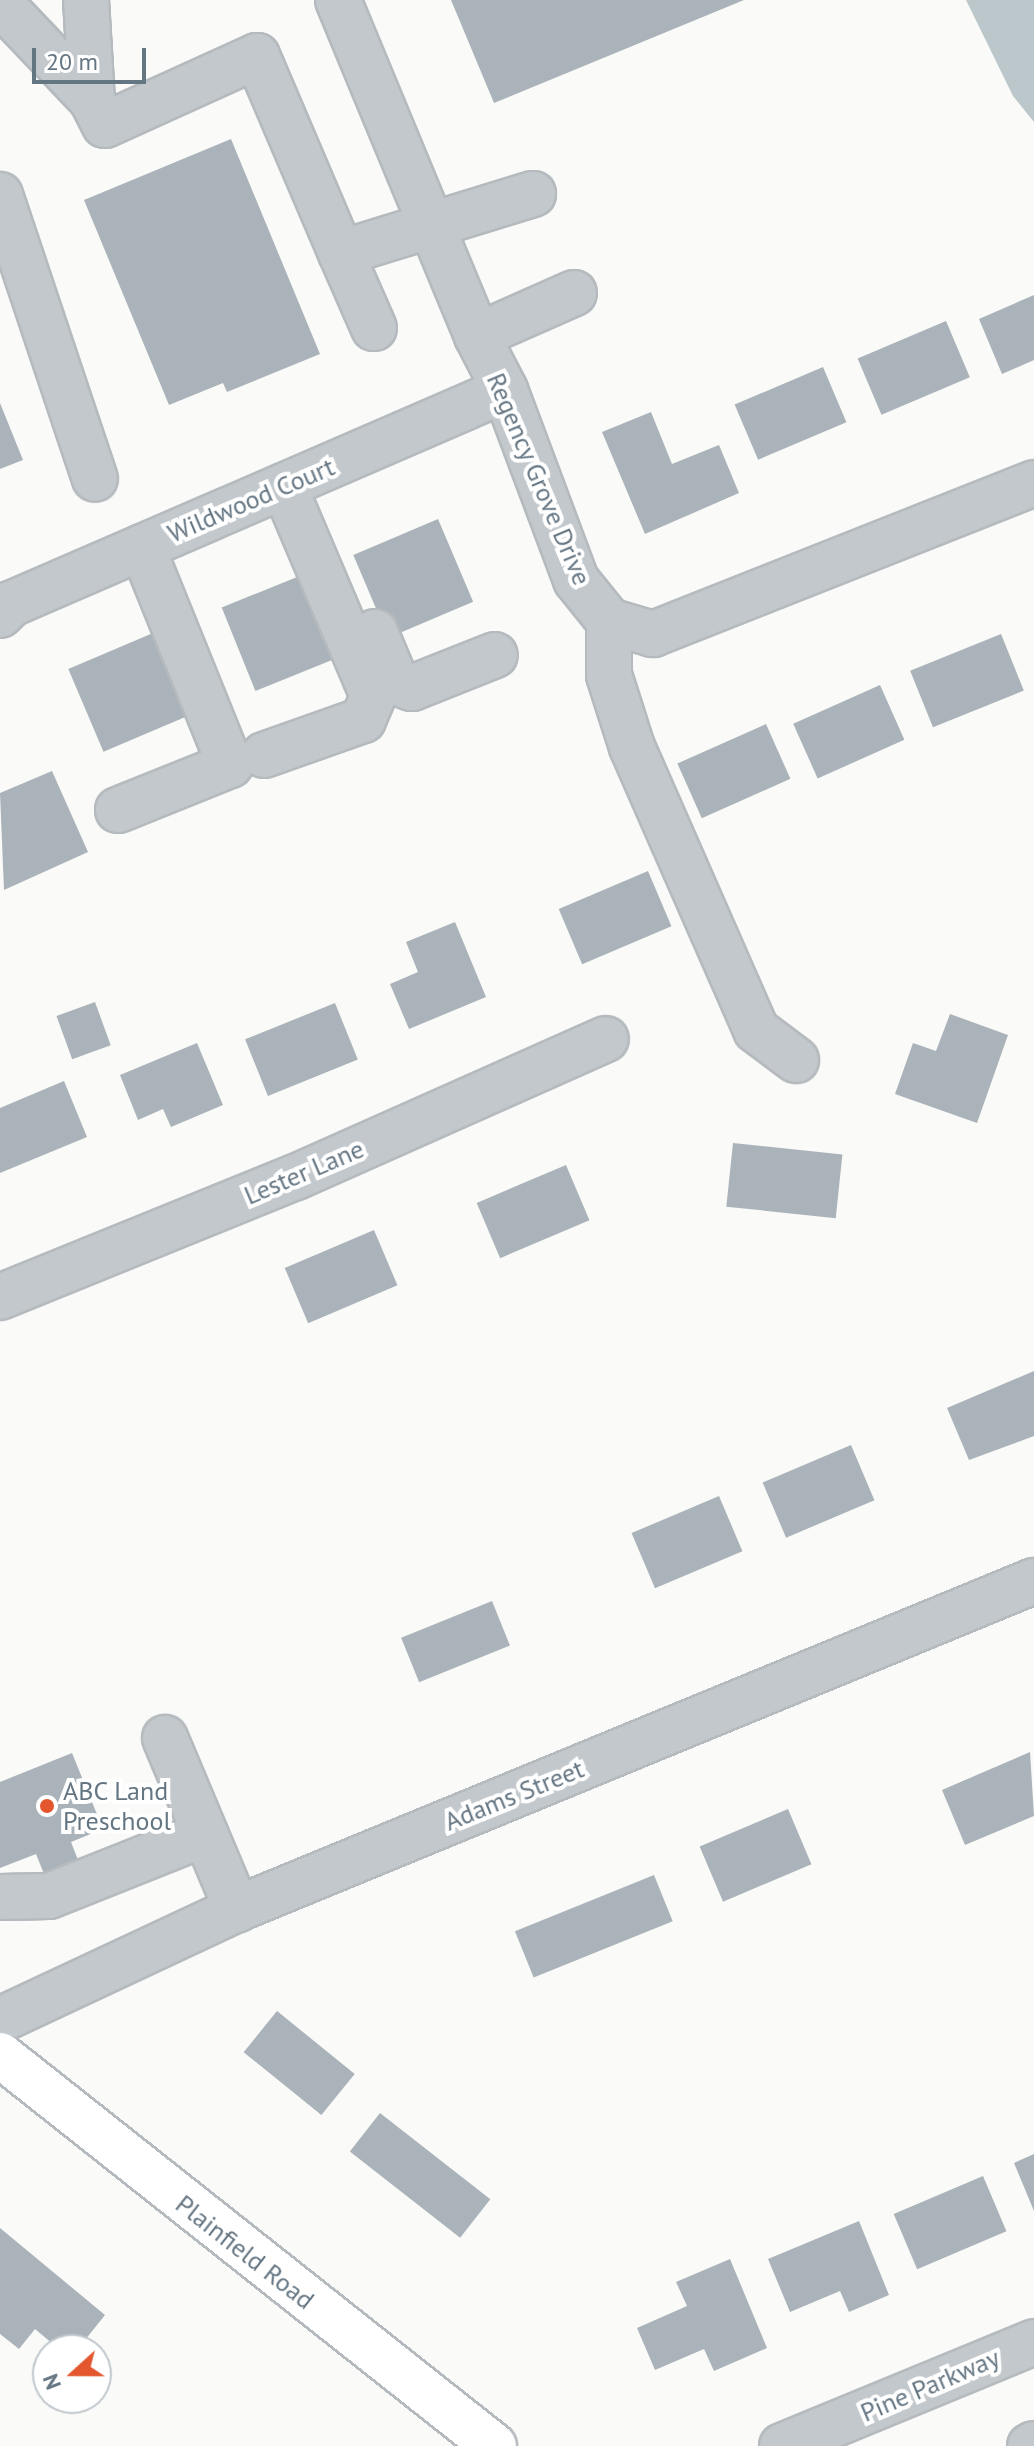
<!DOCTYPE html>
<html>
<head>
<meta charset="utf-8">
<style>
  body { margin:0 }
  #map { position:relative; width:1034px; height:2446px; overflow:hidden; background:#fafaf8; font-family:"PT Sans",sans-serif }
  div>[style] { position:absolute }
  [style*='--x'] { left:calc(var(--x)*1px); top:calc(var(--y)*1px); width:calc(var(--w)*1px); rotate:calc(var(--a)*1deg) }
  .water>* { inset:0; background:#bbc7cb }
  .building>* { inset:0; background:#aab3b9; transform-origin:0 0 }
  .roads { filter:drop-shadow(2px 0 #b5babe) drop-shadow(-2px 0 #b5babe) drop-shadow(0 2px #b5babe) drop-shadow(0 -2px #b5babe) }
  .minor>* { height:44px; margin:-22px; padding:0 22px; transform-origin:22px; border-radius:22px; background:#c3c8cc }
  .major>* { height:44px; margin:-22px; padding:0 22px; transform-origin:22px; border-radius:22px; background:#fff }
  .dots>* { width:22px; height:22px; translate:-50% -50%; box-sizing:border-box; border:4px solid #fff; border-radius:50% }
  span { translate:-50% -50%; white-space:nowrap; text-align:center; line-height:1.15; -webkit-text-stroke:8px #fff; paint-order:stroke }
  .street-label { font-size:26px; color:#657683 }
  .poi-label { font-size:26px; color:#657683 }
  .left { translate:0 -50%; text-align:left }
  .north { position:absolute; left:32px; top:2334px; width:80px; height:80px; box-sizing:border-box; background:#fff; border:2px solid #c1c8cd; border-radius:50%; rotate:249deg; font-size:22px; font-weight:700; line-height:32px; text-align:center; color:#657683 }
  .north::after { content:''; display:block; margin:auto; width:28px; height:36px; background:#e4572e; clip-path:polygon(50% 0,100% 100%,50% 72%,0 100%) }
  .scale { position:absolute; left:32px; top:48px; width:114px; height:36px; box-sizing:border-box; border:4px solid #657683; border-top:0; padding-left:10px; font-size:24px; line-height:28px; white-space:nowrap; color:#657683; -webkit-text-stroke:6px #fff; paint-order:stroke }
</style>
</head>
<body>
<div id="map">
  <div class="water">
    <div style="clip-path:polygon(966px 0,1034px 0,1034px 122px,1013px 96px)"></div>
  </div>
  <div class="building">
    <div style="clip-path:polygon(451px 0,744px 0,494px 103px)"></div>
    <div style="clip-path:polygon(231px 139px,320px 354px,227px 392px,223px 383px,169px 405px,84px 200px)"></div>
    <div style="clip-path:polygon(1034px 295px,1034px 360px,1002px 374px,979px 319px)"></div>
    <div style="left:946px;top:321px;width:61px;height:96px;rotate:67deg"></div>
    <div style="left:823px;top:367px;width:60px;height:96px;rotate:67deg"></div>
    <div style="clip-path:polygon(0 403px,23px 460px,0 469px)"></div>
    <div style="clip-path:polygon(651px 412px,672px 464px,719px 445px,739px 493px,645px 534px,602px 432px)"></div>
    <div style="left:438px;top:519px;width:90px;height:92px;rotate:67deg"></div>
    <div style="left:307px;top:573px;width:90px;height:92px;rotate:68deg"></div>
    <div style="left:153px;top:633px;width:90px;height:92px;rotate:67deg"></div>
    <div style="left:1001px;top:634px;width:61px;height:98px;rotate:68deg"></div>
    <div style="left:880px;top:685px;width:60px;height:95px;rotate:66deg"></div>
    <div style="left:766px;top:724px;width:60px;height:97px;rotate:66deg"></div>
    <div style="clip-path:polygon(52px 771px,88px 852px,4px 890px,0 793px)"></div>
    <div style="left:648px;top:871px;width:60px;height:97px;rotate:67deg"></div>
    <div style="clip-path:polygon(455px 922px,486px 997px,409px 1029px,390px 984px,418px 972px,406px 942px)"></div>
    <div style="left:95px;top:1002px;width:46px;height:41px;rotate:70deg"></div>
    <div style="left:335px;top:1003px;width:61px;height:97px;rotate:68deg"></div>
    <div style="clip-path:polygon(950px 1014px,1008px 1035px,977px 1123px,895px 1094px,913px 1043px,936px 1051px)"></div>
    <div style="clip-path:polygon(197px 1043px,223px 1105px,171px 1127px,163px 1109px,138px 1120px,120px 1075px)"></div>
    <div style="clip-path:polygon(64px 1081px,87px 1137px,0 1173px,0 1108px)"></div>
    <div style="left:733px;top:1143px;width:110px;height:64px;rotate:6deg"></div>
    <div style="left:566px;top:1165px;width:60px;height:97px;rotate:67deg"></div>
    <div style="left:374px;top:1230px;width:60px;height:97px;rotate:67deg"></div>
    <div style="clip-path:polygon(1034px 1371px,1034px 1436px,969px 1460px,947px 1408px)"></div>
    <div style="left:851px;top:1445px;width:60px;height:96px;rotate:67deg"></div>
    <div style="left:719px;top:1496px;width:60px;height:95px;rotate:67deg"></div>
    <div style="left:492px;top:1601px;width:48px;height:98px;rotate:68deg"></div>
    <div style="clip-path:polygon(1030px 1752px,1034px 1816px,965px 1845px,942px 1790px)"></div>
    <div style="clip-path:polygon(72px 1753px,103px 1829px,71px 1842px,82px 1870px,48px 1884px,36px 1854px,0 1868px,0 1782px)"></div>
    <div style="left:788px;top:1809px;width:60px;height:96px;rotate:67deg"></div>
    <div style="left:654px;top:1875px;width:50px;height:150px;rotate:68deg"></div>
    <div style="left:277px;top:2011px;width:100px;height:53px;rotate:39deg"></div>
    <div style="left:380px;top:2113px;width:140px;height:49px;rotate:38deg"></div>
    <div style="clip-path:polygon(1034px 2154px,1034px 2211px,1014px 2163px)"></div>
    <div style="left:983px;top:2176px;width:60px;height:97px;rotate:67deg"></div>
    <div style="clip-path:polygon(859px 2221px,889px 2295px,849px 2312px,840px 2291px,790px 2312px,768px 2259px)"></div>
    <div style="clip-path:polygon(0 2228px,105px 2315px,77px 2350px,60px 2350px,35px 2329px,19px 2349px,0 2334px)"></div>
    <div style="clip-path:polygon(730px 2259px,767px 2348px,714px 2371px,704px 2349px,655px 2370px,637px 2328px,687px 2306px,676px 2282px)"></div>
  </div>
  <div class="roads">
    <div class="minor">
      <div style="--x:86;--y:0;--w:100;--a:86.6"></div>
      <div style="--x:338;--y:0;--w:364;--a:67.5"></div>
      <div style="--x:477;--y:336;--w:61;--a:62.6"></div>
      <div style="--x:505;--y:390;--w:203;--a:69.5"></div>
      <div style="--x:576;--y:580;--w:53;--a:51.2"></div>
      <div style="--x:609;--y:621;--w:46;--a:16.5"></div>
      <div style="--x:653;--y:634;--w:410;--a:-21.6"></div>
      <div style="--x:0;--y:3;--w:134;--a:46.5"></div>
      <div style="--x:92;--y:100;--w:28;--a:63"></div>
      <div style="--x:105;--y:125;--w:167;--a:-24.4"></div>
      <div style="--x:257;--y:56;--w:214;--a:66.9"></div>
      <div style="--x:341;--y:253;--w:201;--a:-17.1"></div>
      <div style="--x:0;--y:195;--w:299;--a:71.5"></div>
      <div style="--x:341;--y:253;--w:82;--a:66.3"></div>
      <div style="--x:477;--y:336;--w:106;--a:-23.9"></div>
      <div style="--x:0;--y:615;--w:16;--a:-45"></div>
      <div style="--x:11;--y:604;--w:538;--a:-23.42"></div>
      <div style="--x:609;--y:621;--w:54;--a:90"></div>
      <div style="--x:609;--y:675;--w:76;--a:72.3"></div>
      <div style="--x:632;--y:747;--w:309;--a:66.3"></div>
      <div style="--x:756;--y:1030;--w:50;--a:36.9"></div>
      <div style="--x:375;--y:632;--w:54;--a:67.2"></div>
      <div style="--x:396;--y:682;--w:17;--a:21"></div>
      <div style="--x:412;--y:688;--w:89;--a:-21.7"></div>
      <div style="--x:264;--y:755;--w:105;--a:-19.5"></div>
      <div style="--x:363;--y:720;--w:26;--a:-67"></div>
      <div style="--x:373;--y:696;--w:228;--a:-113"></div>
      <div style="--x:118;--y:810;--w:121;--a:-21.9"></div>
      <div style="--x:230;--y:765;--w:235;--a:-112"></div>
      <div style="--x:0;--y:1297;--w:319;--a:-22.1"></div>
      <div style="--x:296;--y:1177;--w:339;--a:-24"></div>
      <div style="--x:165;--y:1738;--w:186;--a:67.2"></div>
      <div style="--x:0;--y:1897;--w:49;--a:-1.2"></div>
      <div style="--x:49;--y:1896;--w:168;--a:-21.7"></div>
      <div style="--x:0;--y:2020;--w:262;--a:-25.1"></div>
      <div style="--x:237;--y:1909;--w:862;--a:-22.37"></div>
      <div style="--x:782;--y:2446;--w:273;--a:-22.4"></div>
      <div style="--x:1030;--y:2446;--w:4;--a:-27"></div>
    </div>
    <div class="major">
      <div style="--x:0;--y:2055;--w:630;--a:38.36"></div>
    </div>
  </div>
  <div class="dots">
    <div style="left:47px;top:1806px;background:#e4572e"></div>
  </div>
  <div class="street-label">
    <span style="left:539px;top:479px;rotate:67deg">Regency Grove Drive</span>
    <span style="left:251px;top:500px;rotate:-23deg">Wildwood Court</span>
    <span style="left:304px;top:1172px;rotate:-23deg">Lester Lane</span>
    <span style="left:514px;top:1795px;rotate:-22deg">Adams Street</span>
    <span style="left:245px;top:2252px;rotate:38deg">Plainfield Road</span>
    <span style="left:930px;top:2385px;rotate:-23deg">Pine Parkway</span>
  </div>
  <div class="poi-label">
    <span class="left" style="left:63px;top:1806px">ABC Land<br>Preschool</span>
  </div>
  <div class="north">N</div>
  <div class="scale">20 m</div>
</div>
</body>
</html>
